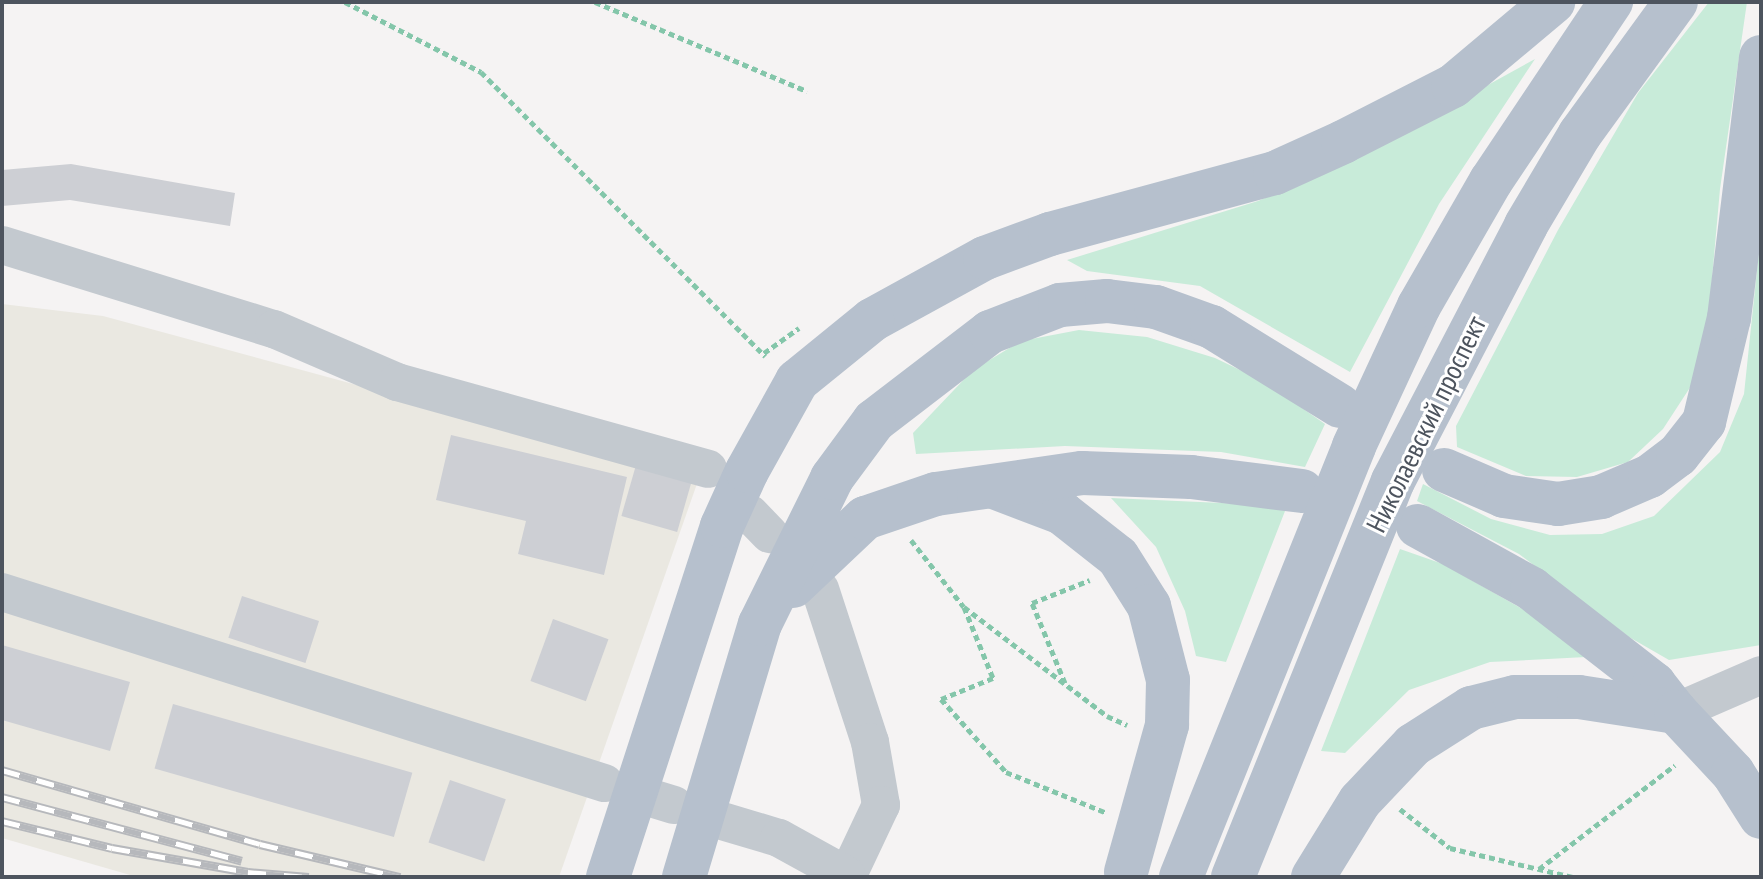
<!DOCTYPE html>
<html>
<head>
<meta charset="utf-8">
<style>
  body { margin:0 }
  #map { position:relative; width:1763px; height:879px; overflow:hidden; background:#f5f3f3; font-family:"PT Sans Narrow",sans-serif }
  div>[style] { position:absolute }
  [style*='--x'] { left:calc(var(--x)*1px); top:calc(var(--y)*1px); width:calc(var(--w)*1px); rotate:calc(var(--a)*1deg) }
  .commercial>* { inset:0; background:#eae8e1 }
  .green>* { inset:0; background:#c8ebd9 }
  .building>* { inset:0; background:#cdcfd4; transform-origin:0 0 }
  .path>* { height:5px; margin-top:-2.5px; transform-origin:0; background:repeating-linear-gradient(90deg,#84c6aa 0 6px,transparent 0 10px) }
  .minor>* { height:38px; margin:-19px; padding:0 19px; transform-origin:19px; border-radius:19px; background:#c3c9cf }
  .major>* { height:44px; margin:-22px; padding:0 22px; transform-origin:22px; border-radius:22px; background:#b6c0cd }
  .rail>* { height:9px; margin-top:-4.5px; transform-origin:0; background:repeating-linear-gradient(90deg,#fff 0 18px,#b6b8bc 0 36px); box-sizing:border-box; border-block:2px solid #b6b8bc }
  .major-bridge>* { height:44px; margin:-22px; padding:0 22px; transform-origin:22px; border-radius:22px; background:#b6c0cd }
  span { translate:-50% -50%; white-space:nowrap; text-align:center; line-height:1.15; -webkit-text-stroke:6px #fff; paint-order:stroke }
  .street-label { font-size:28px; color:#4d545e }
  .frame { position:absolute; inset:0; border:4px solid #4d545e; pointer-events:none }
</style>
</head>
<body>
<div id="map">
  <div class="commercial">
    <div style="clip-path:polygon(2px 304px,103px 316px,699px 478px,559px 877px,137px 877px,2px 838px)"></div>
  </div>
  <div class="green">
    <div style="clip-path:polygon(1709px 2px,1747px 2px,1720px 189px,1706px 346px,1691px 386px,1663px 429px,1628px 462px,1577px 477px,1526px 476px,1457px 447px,1456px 426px,1558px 230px,1638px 93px)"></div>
    <div style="clip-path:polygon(1535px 59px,1439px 204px,1350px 372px,1200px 286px,1087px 271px,1067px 260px,1258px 201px,1339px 167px)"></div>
    <div style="clip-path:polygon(1761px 232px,1761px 645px,1669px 660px,1629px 637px,1519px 554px,1417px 501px,1423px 484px,1491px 519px,1550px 535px,1602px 534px,1654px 516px,1720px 452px,1744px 394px)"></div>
    <div style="clip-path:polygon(1079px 330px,1147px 337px,1215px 358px,1263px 381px,1325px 424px,1305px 467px,1221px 452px,1065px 446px,916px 454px,913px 433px,973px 370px,1021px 341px)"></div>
    <div style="clip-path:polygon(1111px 498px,1287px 506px,1226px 662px,1196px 656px,1185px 611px,1156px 547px)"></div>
    <div style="clip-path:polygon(1400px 549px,1443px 564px,1535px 616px,1586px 657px,1490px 662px,1409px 690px,1345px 753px,1321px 751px)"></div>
  </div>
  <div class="building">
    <div style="clip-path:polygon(71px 164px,235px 193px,230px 226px,70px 200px,2px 206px,2px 170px)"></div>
    <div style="clip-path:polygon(451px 435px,627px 477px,604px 575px,518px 554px,526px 521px,436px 500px)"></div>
    <div style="left:636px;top:465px;width:58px;height:53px;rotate:16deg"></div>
    <div style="left:242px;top:596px;width:81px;height:44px;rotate:18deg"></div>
    <div style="left:553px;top:619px;width:59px;height:66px;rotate:20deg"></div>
    <div style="clip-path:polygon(2px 645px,130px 682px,110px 751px,2px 720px)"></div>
    <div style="left:173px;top:704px;width:249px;height:67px;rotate:16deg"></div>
    <div style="left:450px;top:780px;width:59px;height:66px;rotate:19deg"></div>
  </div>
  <div class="path">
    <div style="--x:345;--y:2;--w:153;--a:27.2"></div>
    <div style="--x:481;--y:72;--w:402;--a:45"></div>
    <div style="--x:595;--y:2;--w:230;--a:22.8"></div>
    <div style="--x:764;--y:353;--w:43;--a:-35.5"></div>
    <div style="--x:911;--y:540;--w:85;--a:51.7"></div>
    <div style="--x:964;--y:607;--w:180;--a:37.3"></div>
    <div style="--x:1107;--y:716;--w:22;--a:24"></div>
    <div style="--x:964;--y:607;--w:77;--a:67.8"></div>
    <div style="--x:993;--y:678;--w:56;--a:158"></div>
    <div style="--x:941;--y:699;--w:98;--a:48.3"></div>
    <div style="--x:1006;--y:772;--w:109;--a:22.1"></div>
    <div style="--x:1065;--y:683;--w:87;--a:-112.4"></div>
    <div style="--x:1032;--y:603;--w:62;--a:-21.6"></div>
    <div style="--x:1400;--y:809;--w:63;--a:38"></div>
    <div style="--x:1450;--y:848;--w:126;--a:13.3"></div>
    <div style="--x:1539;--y:869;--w:171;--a:-37.4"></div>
  </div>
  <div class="minor">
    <div style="--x:2;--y:245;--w:285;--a:17.2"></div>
    <div style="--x:274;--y:329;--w:134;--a:23.3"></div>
    <div style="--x:397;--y:382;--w:323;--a:15.6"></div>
    <div style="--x:750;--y:514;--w:28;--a:46"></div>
    <div style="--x:820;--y:589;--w:161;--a:71.9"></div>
    <div style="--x:870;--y:742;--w:64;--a:80.1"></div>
    <div style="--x:881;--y:805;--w:80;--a:115.3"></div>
    <div style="--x:2;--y:592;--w:632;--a:17.6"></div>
    <div style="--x:1676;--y:712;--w:93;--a:-23.5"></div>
    <div style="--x:651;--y:798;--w:24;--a:17"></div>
    <div style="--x:722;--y:821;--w:59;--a:16.6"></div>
    <div style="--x:779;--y:838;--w:77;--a:28.9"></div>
  </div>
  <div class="major">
    <div style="--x:1491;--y:181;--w:216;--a:-56.2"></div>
    <div style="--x:1526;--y:225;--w:106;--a:-59.3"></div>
    <div style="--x:1580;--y:134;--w:163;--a:-54"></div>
    <div style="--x:872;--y:320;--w:129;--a:-28.8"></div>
    <div style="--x:985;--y:258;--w:69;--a:-20.3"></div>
    <div style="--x:1050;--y:234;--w:233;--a:-15.2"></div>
    <div style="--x:1275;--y:173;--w:75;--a:-24.5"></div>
    <div style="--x:1343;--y:142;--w:123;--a:-27"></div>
    <div style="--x:1453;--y:86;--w:131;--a:-40"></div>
    <div style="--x:874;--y:421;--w:146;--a:-37.5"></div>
    <div style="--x:990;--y:332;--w:75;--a:-21.1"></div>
    <div style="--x:1060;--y:305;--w:47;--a:-4.9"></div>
    <div style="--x:1107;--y:301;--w:49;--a:7"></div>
    <div style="--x:1156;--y:307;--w:59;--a:19.7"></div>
    <div style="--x:1212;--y:327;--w:150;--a:31.7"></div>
    <div style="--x:1444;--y:470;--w:65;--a:23.4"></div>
    <div style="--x:1504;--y:496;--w:55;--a:8.4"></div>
    <div style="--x:1558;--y:504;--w:44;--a:-9.2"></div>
    <div style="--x:1601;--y:497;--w:53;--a:-23.2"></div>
    <div style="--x:1650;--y:476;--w:35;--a:-37"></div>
    <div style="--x:1678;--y:455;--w:42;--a:-51.8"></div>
    <div style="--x:1704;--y:422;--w:107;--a:-76.5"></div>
    <div style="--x:1729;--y:318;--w:263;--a:-83"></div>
    <div style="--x:994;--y:487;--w:73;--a:20.9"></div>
    <div style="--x:1062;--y:513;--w:71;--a:38.2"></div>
    <div style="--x:1118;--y:557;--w:58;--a:57.7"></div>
    <div style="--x:1149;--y:606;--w:76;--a:75.6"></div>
    <div style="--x:936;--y:494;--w:148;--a:-8.2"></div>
    <div style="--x:1082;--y:473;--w:109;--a:2.1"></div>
    <div style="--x:1191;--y:477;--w:112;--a:7.2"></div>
    <div style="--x:1418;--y:526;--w:130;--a:28.9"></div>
    <div style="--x:1532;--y:589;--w:155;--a:37.9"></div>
    <div style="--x:1654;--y:684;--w:36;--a:52"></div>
    <div style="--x:1471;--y:708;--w:45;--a:-14"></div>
    <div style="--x:1515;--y:697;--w:64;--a:0"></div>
    <div style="--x:1579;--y:697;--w:98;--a:8.8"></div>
    <div style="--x:1676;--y:712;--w:83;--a:46.9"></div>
    <div style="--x:1733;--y:773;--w:52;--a:57.5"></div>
  </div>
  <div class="rail">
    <div style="--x:2;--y:770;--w:268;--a:16"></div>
    <div style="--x:260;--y:844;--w:144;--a:13.3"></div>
    <div style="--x:2;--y:797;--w:248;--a:14.9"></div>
    <div style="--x:2;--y:821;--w:113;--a:13.8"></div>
    <div style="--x:112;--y:848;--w:138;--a:10"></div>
    <div style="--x:248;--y:872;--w:61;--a:4.7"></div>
  </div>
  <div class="major-bridge">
    <div style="--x:793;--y:586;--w:99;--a:-43.4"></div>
    <div style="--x:865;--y:518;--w:75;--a:-18.7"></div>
    <div style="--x:1126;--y:872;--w:153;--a:-74.4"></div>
    <div style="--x:1167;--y:725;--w:45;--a:-88.7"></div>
    <div style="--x:608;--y:877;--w:369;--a:-72"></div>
    <div style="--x:722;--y:526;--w:60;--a:-65.6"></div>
    <div style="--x:747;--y:471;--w:103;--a:-60.9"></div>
    <div style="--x:797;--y:381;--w:97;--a:-39.1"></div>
    <div style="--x:684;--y:877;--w:264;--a:-73.3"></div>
    <div style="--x:760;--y:624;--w:163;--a:-63.7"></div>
    <div style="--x:832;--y:478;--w:71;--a:-53.6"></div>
    <div style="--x:1181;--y:877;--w:464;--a:-68.1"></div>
    <div style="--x:1354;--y:446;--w:154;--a:-65.1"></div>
    <div style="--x:1419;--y:306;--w:144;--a:-60.1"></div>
    <div style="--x:1233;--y:877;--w:427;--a:-68"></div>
    <div style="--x:1393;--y:481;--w:288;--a:-62.5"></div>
    <div style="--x:1313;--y:877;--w:89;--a:-58.3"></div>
    <div style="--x:1360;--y:801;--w:77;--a:-46.6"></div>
    <div style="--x:1413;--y:745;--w:69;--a:-32.5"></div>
  </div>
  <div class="street-label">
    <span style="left:1426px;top:424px;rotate:-64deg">Николаевский проспект</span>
  </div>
  <div class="frame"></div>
</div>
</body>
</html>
